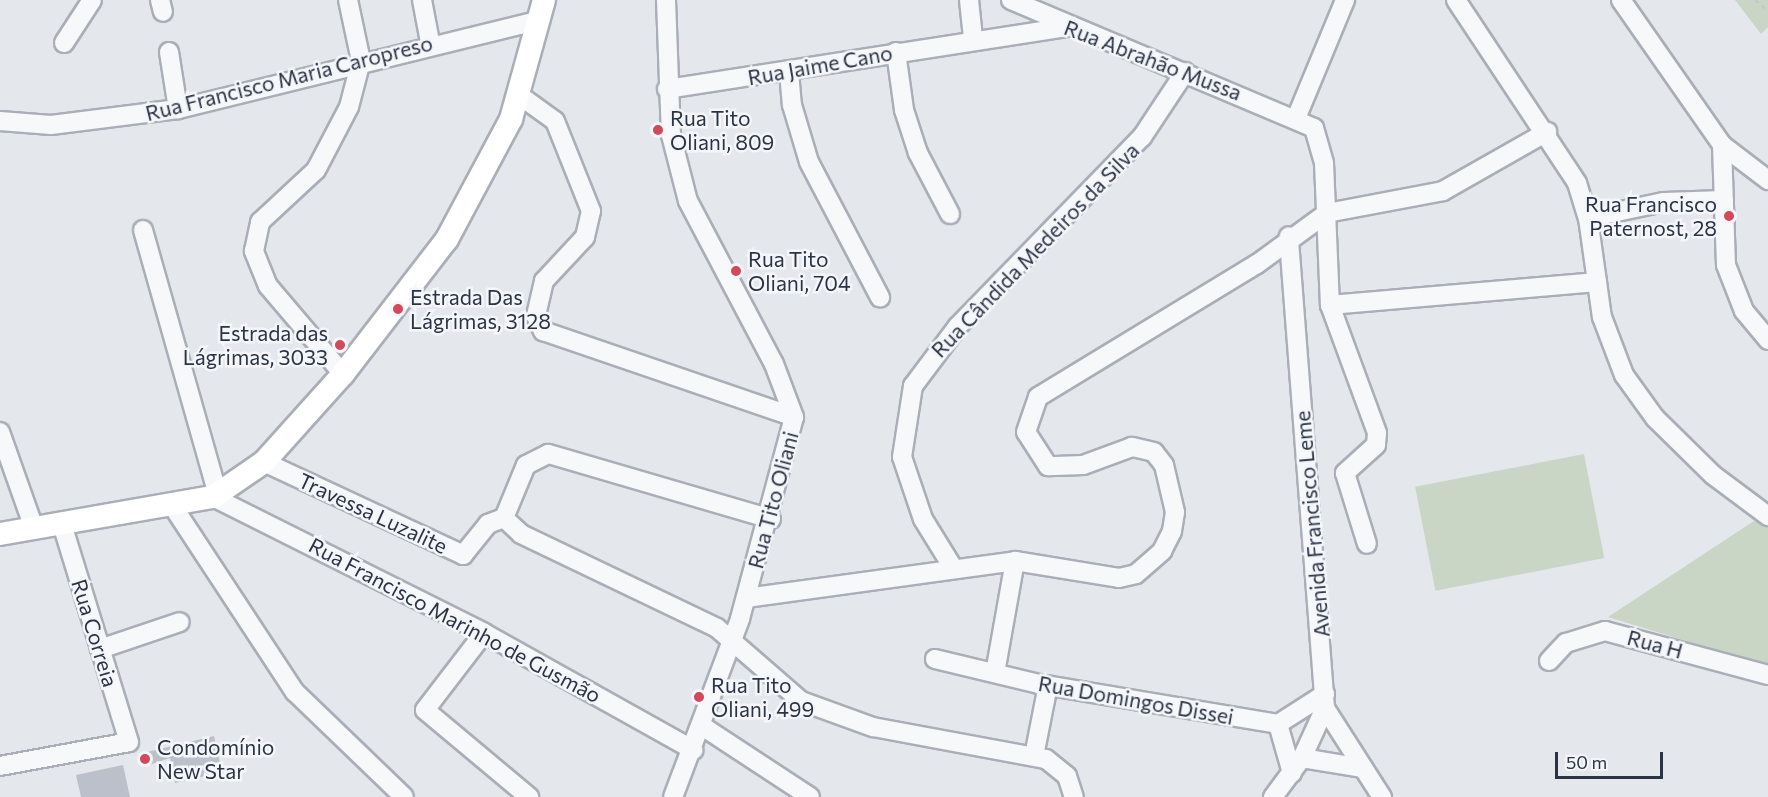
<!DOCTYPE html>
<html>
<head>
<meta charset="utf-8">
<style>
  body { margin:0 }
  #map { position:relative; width:1768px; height:797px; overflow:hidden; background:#e4e7ec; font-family:Commissioner,sans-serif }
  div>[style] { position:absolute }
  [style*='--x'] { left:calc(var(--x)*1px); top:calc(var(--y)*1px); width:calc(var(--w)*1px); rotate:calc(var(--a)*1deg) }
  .green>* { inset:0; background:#c9d6c5; transform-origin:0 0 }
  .building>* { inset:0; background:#bbc0ca }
  .path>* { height:2px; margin-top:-1px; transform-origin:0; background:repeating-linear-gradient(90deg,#c2c5cb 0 4.5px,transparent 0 9px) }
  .roads { filter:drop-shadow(2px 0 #a9aeb7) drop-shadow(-2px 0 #a9aeb7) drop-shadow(0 2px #a9aeb7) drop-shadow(0 -2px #a9aeb7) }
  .minor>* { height:18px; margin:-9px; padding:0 9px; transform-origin:9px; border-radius:9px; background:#f7f8fa }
  .major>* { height:22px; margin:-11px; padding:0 11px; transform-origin:11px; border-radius:11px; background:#fff }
  .dots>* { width:16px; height:16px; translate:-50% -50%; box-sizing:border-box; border:3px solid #f4f6f9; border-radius:50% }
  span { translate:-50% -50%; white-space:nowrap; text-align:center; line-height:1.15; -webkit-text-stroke:5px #f4f6f9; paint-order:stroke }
  .street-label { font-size:21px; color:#2b3445 }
  .poi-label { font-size:21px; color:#2b3445 }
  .left { translate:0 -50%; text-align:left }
  .right { translate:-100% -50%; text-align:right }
  .scale { position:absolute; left:1555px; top:752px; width:108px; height:27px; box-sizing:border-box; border:3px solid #2b3445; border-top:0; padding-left:8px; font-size:18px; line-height:21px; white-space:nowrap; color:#2b3445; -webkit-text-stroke:4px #f4f6f9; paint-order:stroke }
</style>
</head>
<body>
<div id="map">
  <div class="green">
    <div style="clip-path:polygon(1735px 0,1768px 0,1768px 27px,1761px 34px)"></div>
    <div style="left:1584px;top:454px;width:106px;height:172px;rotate:79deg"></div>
    <div style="clip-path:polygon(1754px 521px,1768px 527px,1768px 666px,1608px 617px)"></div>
  </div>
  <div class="building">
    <div style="clip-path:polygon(214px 736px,222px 772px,175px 783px,170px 758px,143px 767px,139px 754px)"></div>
    <div style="clip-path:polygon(123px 765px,130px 797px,81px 797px,76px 775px)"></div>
  </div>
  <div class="path">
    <div style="--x:1755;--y:0;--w:17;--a:40"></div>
  </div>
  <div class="roads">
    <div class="minor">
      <div style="--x:160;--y:0;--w:12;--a:76"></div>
      <div style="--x:422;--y:0;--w:43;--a:79.2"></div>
      <div style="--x:666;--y:0;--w:135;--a:87.9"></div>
      <div style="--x:671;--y:135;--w:68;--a:75.6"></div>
      <div style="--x:688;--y:201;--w:184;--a:62.2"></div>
      <div style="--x:774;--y:364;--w:57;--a:69.3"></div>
      <div style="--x:794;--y:417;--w:209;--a:105"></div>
      <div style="--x:740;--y:619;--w:190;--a:110.6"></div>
      <div style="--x:969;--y:0;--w:38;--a:84"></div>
      <div style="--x:1011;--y:0;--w:329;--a:22.9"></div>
      <div style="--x:1314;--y:128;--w:36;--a:74"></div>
      <div style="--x:1324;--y:163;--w:142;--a:87.6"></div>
      <div style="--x:1330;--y:305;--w:136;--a:69.8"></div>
      <div style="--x:1377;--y:433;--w:12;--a:95"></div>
      <div style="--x:1376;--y:445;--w:42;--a:137.9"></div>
      <div style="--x:1345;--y:473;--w:74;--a:72.8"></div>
      <div style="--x:1456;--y:0;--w:219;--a:56.5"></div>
      <div style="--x:1577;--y:183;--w:37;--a:73"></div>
      <div style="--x:1588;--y:218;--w:100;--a:82"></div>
      <div style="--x:1602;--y:317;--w:62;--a:69.2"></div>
      <div style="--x:1624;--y:375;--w:53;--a:54.2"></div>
      <div style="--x:1655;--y:418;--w:81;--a:44.5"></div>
      <div style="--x:1713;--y:475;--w:69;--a:36.7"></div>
      <div style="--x:1621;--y:0;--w:177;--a:55.1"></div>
      <div style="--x:1722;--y:145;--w:58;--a:37.3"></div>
      <div style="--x:64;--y:43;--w:51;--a:-56.9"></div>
      <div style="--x:169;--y:52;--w:58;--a:81"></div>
      <div style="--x:896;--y:52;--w:59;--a:82.1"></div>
      <div style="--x:904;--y:110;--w:45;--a:72"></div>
      <div style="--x:918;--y:153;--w:69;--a:62.3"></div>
      <div style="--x:789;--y:72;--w:33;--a:85"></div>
      <div style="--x:792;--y:105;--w:59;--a:73.4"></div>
      <div style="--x:809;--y:162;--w:153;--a:62.3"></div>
      <div style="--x:667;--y:89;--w:405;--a:-8.8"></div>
      <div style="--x:519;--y:95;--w:44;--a:35.8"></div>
      <div style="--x:555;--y:121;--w:97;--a:68.2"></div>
      <div style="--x:591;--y:211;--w:27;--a:103"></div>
      <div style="--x:585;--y:237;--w:60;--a:133"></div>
      <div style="--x:544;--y:281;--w:36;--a:103"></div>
      <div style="--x:536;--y:316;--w:17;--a:65"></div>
      <div style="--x:543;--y:331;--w:265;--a:18.9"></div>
      <div style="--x:1297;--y:116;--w:126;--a:-67.5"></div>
      <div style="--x:0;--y:121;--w:51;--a:4.5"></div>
      <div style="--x:51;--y:125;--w:128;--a:-7.2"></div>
      <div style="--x:178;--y:109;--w:373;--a:-13.8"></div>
      <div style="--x:1722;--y:145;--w:120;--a:88.1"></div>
      <div style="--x:1726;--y:265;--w:49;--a:68.6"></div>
      <div style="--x:1744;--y:311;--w:38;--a:50"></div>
      <div style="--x:1588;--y:218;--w:78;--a:-11.9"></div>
      <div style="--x:1664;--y:202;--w:60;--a:-1.9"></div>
      <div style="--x:143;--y:230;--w:275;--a:74.2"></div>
      <div style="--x:1330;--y:305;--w:268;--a:-4.9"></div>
      <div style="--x:343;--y:374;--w:116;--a:-130.4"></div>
      <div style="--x:268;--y:286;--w:38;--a:-112"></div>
      <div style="--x:254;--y:251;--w:30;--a:-78"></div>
      <div style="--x:260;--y:222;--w:76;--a:-42.9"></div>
      <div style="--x:316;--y:170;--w:71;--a:-62.4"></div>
      <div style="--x:349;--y:107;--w:48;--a:-75.4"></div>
      <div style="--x:361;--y:61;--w:62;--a:-102"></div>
      <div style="--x:0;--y:432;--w:102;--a:70.5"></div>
      <div style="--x:264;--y:462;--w:220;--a:25"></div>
      <div style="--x:463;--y:555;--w:40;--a:-51"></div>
      <div style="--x:488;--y:524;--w:17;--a:-21"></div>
      <div style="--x:213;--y:497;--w:303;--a:26.6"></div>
      <div style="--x:484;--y:633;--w:240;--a:29.2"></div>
      <div style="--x:172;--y:505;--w:224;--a:56.7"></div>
      <div style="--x:295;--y:692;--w:151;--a:43.9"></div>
      <div style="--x:771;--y:519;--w:232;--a:-163.7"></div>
      <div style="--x:548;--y:454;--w:25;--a:153"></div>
      <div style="--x:526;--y:465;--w:57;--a:112.5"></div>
      <div style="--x:504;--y:518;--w:23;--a:43"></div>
      <div style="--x:521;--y:534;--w:217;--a:25.6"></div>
      <div style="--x:717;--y:628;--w:111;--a:41"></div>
      <div style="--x:801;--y:701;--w:77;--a:19.9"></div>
      <div style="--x:873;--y:727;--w:176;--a:10.5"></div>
      <div style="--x:1046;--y:759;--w:27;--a:39"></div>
      <div style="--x:1067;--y:776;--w:22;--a:72"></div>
      <div style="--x:952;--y:566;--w:55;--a:-121.7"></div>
      <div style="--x:923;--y:519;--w:65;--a:-108.7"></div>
      <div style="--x:902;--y:457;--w:72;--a:-81.2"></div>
      <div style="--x:913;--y:386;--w:75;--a:-53.1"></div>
      <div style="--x:958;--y:326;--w:264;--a:-45.8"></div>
      <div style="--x:1142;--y:137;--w:78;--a:-56.5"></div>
      <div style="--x:746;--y:598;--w:272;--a:-7.8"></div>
      <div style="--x:1015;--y:561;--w:105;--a:9.3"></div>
      <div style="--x:1119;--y:578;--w:17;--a:-13"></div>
      <div style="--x:1136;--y:574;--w:35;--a:-41"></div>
      <div style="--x:1162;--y:551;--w:22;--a:-63"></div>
      <div style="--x:1172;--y:531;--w:19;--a:-81"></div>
      <div style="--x:1175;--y:512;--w:48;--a:-103.2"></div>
      <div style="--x:1164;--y:465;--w:16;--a:-128"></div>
      <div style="--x:1154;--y:452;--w:23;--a:-167"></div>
      <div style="--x:1132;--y:447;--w:52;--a:159.8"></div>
      <div style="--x:1083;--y:465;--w:35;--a:178"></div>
      <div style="--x:1048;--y:466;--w:40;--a:-122.9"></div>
      <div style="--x:1026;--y:432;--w:37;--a:-71"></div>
      <div style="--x:1038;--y:397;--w:256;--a:-31.3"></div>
      <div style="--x:1257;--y:264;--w:87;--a:-36.1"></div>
      <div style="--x:1327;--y:213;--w:118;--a:-10.7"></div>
      <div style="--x:1443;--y:191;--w:120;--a:-29.6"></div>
      <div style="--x:484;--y:633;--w:97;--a:127.5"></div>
      <div style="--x:425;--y:710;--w:136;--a:39.9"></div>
      <div style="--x:100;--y:649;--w:84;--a:-18.6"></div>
      <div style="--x:935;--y:659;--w:107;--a:13.5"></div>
      <div style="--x:1039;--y:684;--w:242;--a:9.5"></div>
      <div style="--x:1278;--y:724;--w:56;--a:-32.6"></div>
      <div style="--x:1549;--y:661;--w:25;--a:-47"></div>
      <div style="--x:1566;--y:643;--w:41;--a:-17.1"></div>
      <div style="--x:1605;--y:631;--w:169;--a:15.1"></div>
      <div style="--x:995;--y:673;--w:114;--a:-79.9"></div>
      <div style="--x:1325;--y:708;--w:106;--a:57.4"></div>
      <div style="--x:1278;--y:724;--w:51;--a:74.1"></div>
      <div style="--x:702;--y:726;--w:129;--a:33.3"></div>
      <div style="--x:1034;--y:756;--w:72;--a:-78.8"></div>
      <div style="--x:1302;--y:758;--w:62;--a:9.3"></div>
      <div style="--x:0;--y:766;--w:131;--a:-10.5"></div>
      <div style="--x:129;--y:742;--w:228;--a:-107.1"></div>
      <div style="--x:1273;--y:797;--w:49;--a:-53.4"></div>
      <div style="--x:1302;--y:758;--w:55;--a:-65.3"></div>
      <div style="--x:1325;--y:708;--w:473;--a:-94.4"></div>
    </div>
    <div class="major">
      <div style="--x:0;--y:534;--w:216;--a:-9.9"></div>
      <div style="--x:213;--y:497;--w:62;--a:-34.5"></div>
      <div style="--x:264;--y:462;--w:118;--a:-48.1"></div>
      <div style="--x:343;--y:374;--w:170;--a:-52.4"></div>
      <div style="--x:447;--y:239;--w:136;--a:-61.9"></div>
      <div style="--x:511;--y:119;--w:123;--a:-74.5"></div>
    </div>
  </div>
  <div class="dots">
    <div style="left:658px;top:130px;background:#d1495b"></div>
    <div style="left:1729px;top:216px;background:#d1495b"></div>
    <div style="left:736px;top:271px;background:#d1495b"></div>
    <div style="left:398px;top:309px;background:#d1495b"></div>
    <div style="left:340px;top:345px;background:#d1495b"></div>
    <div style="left:699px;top:697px;background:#d1495b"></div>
    <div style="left:145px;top:759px;background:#d1495b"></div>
  </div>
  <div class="street-label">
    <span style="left:1153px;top:60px;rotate:21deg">Rua Abrahão Mussa</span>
    <span style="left:820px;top:65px;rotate:-10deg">Rua Jaime Cano</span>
    <span style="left:289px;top:78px;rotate:-14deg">Rua Francisco Maria Caropreso</span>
    <span style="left:1035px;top:250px;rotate:-46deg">Rua Cândida Medeiros da Silva</span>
    <span style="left:773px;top:500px;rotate:-75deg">Rua Tito Oliani</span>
    <span style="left:373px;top:513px;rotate:25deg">Travessa Luzalite</span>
    <span style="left:1312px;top:524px;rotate:-95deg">Avenida Francisco Leme</span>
    <span style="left:455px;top:620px;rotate:28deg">Rua Francisco Marinho de Gusmão</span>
    <span style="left:95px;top:633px;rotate:73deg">Rua Correia</span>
    <span style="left:1655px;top:644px;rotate:15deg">Rua H</span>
    <span style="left:1136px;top:700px;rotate:10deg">Rua Domingos Dissei</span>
  </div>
  <div class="poi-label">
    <span class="left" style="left:670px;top:130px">Rua Tito<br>Oliani, 809</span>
    <span class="right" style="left:1717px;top:216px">Rua Francisco<br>Paternost, 28</span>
    <span class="left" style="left:748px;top:271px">Rua Tito<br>Oliani, 704</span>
    <span class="left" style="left:410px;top:309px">Estrada Das<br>Lágrimas, 3128</span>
    <span class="right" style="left:328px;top:345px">Estrada das<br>Lágrimas, 3033</span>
    <span class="left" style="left:711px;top:697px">Rua Tito<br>Oliani, 499</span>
    <span class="left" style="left:157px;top:759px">Condomínio<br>New Star</span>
  </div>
  <div class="scale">50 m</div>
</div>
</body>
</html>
